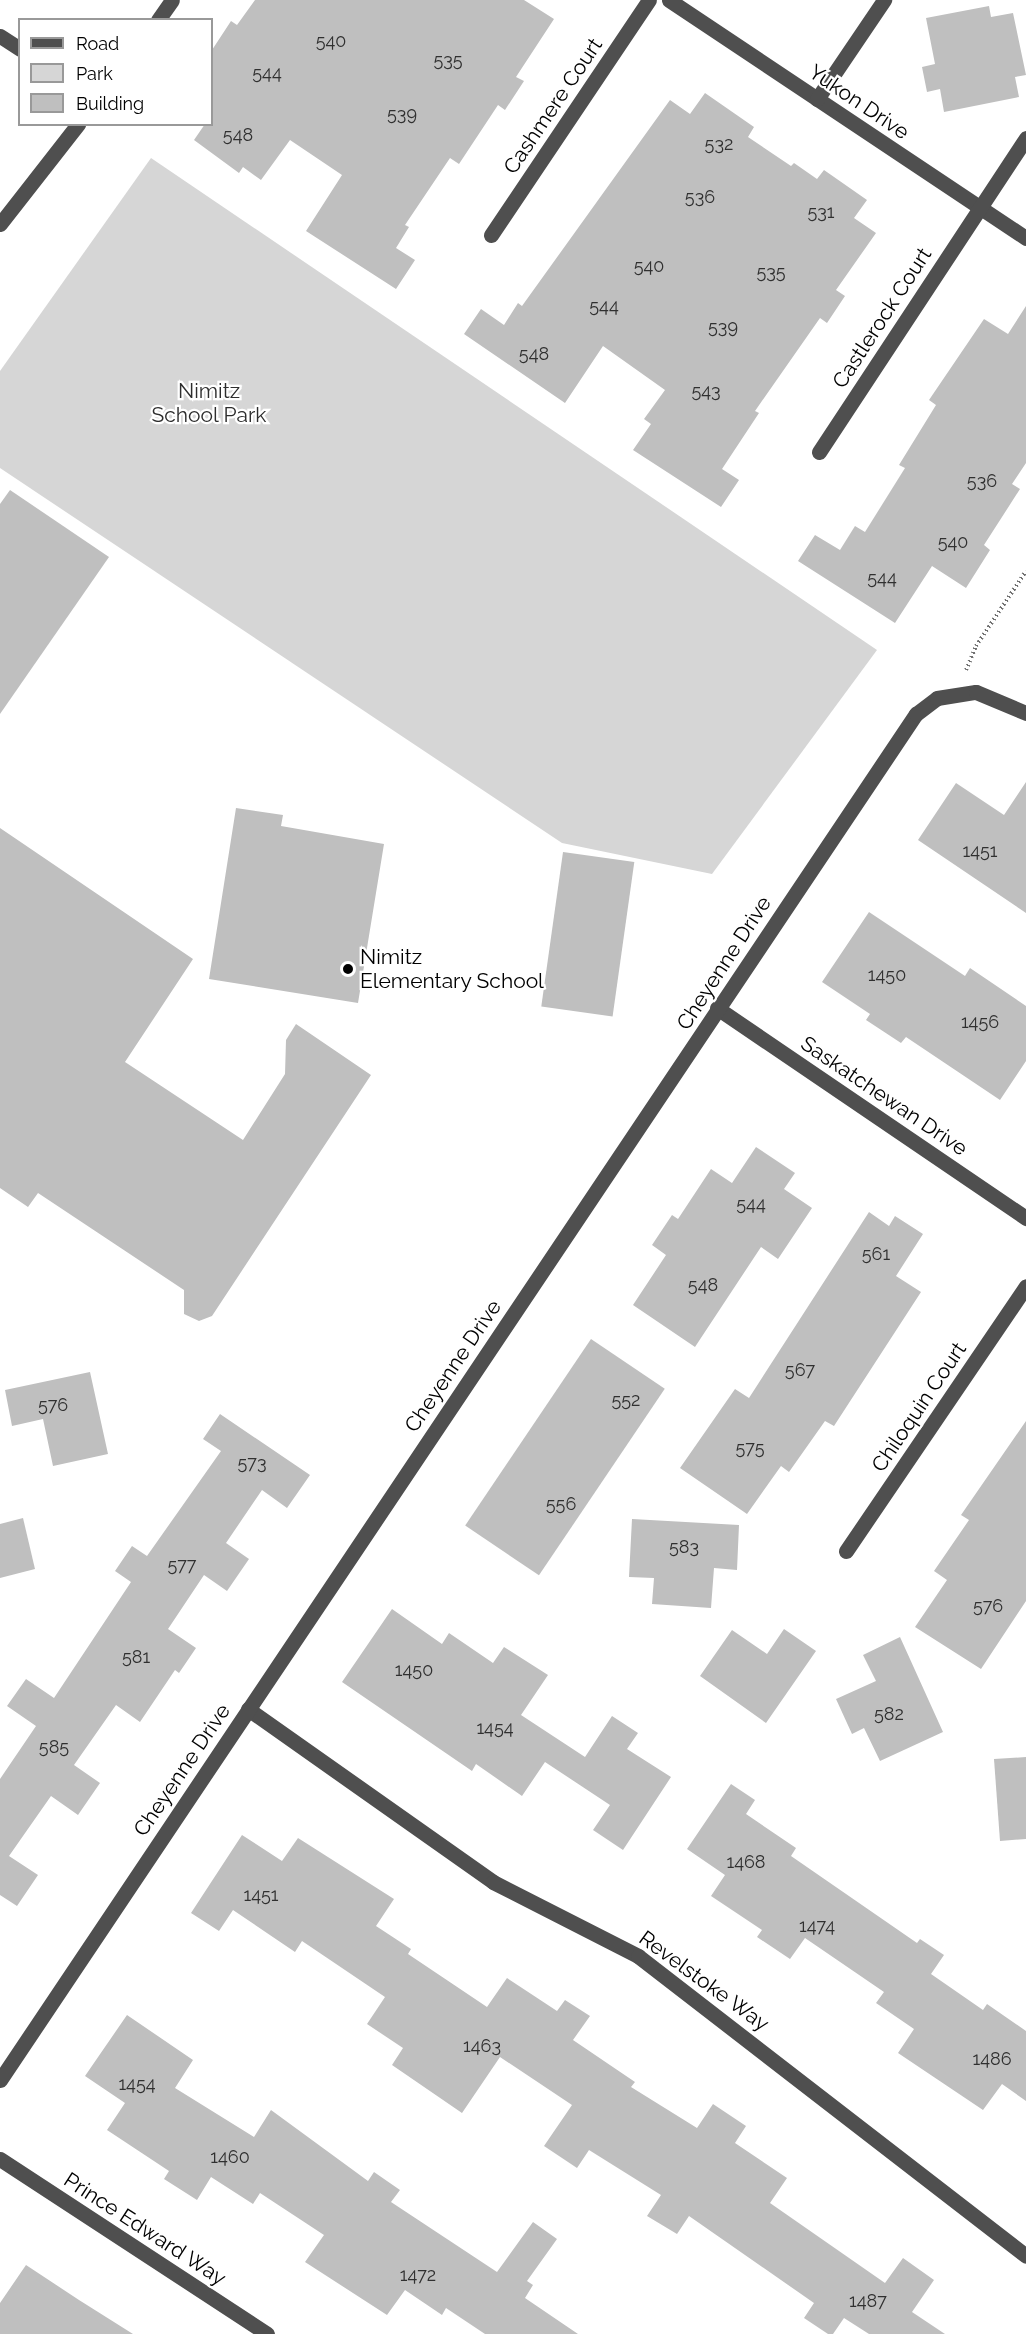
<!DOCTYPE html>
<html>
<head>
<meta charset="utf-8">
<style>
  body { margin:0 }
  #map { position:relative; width:1026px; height:2334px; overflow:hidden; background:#fff; font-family:Raleway,sans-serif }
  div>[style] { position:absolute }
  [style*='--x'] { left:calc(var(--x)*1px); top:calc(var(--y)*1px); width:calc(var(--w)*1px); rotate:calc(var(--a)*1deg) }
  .green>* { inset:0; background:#d6d6d6 }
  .building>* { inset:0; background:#bfbfbf; transform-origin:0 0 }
  .path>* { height:4px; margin-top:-2px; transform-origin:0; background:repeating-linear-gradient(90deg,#717171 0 1.5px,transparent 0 4.5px) }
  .minor>* { height:15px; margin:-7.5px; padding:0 7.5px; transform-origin:7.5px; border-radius:7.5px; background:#4f4f4f }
  .dots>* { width:16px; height:16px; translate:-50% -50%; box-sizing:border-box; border:3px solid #fff; border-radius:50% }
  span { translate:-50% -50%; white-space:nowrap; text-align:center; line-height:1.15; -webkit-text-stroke:4.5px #fff; paint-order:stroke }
  .number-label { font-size:18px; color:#303030 }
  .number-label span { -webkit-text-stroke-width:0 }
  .street-label { font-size:21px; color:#000 }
  .park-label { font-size:21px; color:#2d2d2d }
  .poi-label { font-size:21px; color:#000 }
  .left { translate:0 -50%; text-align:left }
  .legend { position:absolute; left:18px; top:18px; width:195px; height:108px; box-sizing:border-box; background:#fff; border:2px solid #999; margin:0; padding:8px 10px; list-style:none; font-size:18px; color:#000 }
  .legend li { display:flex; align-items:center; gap:12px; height:30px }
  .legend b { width:30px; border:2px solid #999 }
</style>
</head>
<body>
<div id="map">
  <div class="green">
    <div style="clip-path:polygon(151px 158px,877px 650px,712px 874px,562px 843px,0 468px,0 371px)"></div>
  </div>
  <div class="building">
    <div style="clip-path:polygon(255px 0,524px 0,554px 19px,516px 77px,524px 81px,505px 110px,498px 105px,459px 164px,450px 158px,405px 225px,409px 227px,396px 248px,415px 260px,396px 289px,306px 231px,342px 175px,290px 140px,261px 180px,243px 167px,239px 173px,194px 140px,205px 124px,212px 124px,212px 50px,231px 21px,237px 25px)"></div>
    <div style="clip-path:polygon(989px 6px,991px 17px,1013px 13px,1026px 75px,1015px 77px,1019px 97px,944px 112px,940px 89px,927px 92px,922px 67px,935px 64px,926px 18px)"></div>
    <div style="clip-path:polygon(705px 93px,754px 127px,748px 137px,791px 166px,794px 163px,817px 179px,824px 170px,867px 200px,854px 218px,876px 233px,836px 290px,845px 296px,827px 323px,820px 318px,755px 411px,759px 413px,722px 469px,739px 480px,721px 507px,633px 450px,651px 424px,644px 419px,665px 390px,603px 346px,565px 403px,464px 334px,481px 309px,504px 325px,518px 303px,522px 306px,670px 100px,690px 114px)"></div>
    <div style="clip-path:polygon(1026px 306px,1026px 463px,1012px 484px,1020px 489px,984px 545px,990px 550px,966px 588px,932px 566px,895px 623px,798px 561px,815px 535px,840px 550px,855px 526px,865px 532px,905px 468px,899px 465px,936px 405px,929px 400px,984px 319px,1008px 334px)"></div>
    <div style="clip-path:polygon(10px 490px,109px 557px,0 714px,0 504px)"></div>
    <div style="clip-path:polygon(1026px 782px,1026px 913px,918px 840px,956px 783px,1004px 815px)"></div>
    <div style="clip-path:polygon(236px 808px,283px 815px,281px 826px,384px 844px,358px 1003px,209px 979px)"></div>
    <div style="clip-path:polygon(0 828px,193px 959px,125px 1062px,243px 1140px,285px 1074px,286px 1040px,296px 1024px,371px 1075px,212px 1316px,199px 1321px,184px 1314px,184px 1290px,38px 1193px,28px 1207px,0 1188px)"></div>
    <div style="left:563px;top:852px;width:72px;height:156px;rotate:8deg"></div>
    <div style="clip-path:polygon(869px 912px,965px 976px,970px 968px,1026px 1006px,1026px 1061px,1000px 1100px,906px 1037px,901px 1043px,866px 1020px,870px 1014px,822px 982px)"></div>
    <div style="clip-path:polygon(756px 1147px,795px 1173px,784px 1189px,812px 1208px,778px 1259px,761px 1247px,695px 1347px,633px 1305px,666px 1255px,652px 1245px,672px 1215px,678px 1219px,711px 1169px,732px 1183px)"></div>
    <div style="clip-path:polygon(869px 1212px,889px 1226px,895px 1216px,923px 1234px,896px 1276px,921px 1292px,834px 1426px,825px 1421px,789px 1472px,781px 1466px,747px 1514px,680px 1468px,735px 1389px,749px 1398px)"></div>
    <div style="left:591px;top:1339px;width:89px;height:225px;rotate:34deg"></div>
    <div style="clip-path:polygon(90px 1372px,108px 1454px,53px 1466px,43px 1419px,12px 1426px,5px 1390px)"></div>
    <div style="clip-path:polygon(220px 1414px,310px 1475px,287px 1508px,262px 1490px,226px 1543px,249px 1559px,227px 1591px,204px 1575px,168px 1629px,196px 1648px,179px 1673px,175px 1670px,140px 1722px,116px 1705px,74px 1765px,100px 1783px,78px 1815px,51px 1796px,9px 1856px,38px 1875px,17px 1906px,0 1895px,0 1779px,36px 1726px,7px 1706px,26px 1679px,54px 1698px,131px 1582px,115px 1571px,132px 1546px,147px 1556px,221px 1451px,203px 1439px)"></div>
    <div style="clip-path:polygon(1026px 1421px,1026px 1601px,981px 1669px,915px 1627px,947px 1580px,934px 1571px,969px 1520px,961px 1515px)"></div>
    <div style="clip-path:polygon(23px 1518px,35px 1569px,0 1578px,0 1524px)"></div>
    <div style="clip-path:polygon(632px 1519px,739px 1525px,737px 1570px,714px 1568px,711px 1608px,652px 1604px,654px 1578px,629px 1577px)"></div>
    <div style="clip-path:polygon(392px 1609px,442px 1644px,449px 1633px,493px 1663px,504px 1647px,548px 1675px,521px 1715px,585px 1757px,612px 1716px,638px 1733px,627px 1749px,671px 1777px,623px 1850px,593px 1830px,610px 1805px,545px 1762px,522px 1796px,476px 1764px,472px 1771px,342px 1682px)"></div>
    <div style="clip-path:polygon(784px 1629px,816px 1651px,766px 1723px,700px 1676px,732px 1630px,767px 1654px)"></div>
    <div style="clip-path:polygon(900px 1637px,943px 1732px,880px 1761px,864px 1728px,852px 1734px,836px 1699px,876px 1681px,863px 1655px)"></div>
    <div style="clip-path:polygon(1026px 1757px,1026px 1839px,1000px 1841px,994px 1759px)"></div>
    <div style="clip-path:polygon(731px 1784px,755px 1800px,746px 1814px,796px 1848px,791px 1856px,917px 1943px,920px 1939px,944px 1955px,931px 1974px,983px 2010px,987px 2004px,1026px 2031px,1026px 2101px,1002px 2084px,983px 2110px,898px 2053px,914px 2029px,876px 2003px,884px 1992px,805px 1938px,790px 1959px,757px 1937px,762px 1930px,711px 1896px,725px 1875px,687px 1849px)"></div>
    <div style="clip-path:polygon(242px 1835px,282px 1861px,298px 1838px,394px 1899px,376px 1926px,411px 1949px,408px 1954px,487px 2007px,507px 1978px,557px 2011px,565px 2000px,590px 2016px,573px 2040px,635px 2082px,631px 2087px,697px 2128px,713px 2104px,746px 2126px,735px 2143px,787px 2178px,770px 2203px,885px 2283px,903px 2258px,934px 2280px,912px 2312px,945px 2334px,869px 2334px,844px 2318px,833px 2334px,828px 2334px,804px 2318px,814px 2303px,689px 2216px,677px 2234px,647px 2216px,661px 2195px,589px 2150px,577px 2168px,544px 2146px,572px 2105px,500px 2057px,462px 2113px,392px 2065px,403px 2048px,367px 2024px,385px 1997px,302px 1941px,295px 1952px,233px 1910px,219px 1931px,191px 1913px)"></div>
    <div style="clip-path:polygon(127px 2015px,193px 2060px,175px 2088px,254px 2137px,271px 2110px,368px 2181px,374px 2172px,400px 2190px,391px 2202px,497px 2272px,533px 2222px,557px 2239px,527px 2281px,533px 2285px,525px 2298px,578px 2334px,485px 2334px,446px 2308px,442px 2315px,405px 2290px,387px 2315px,305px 2262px,324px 2235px,260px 2193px,253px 2204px,211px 2177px,197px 2200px,164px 2179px,169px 2171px,107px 2130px,125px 2103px,85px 2076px)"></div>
    <div style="clip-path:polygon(26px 2265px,79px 2300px,133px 2334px,0 2334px,0 2303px)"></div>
  </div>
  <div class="path">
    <div style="--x:966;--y:670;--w:26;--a:-67"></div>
    <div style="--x:976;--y:646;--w:90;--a:-56.3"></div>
  </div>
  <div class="minor">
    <div style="--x:669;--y:0;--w:429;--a:33.7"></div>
    <div style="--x:158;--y:20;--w:24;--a:-55"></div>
    <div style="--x:0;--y:36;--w:24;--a:33"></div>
    <div style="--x:817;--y:99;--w:120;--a:-55.9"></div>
    <div style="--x:0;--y:224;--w:127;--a:-52"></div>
    <div style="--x:491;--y:235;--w:283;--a:-56.1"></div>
    <div style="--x:819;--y:452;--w:376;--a:-56.6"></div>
    <div style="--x:717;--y:1008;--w:374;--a:34.2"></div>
    <div style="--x:846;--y:1551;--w:320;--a:-55.8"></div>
    <div style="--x:248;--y:1709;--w:300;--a:35.2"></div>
    <div style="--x:493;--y:1882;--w:163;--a:27"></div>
    <div style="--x:638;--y:1956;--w:490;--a:37.7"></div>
    <div style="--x:0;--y:2080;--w:1645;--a:-56.16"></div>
    <div style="--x:916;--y:714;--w:26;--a:-37"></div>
    <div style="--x:937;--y:698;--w:39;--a:-9"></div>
    <div style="--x:976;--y:692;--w:54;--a:22.8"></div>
    <div style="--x:0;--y:2159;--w:319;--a:33.2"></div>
  </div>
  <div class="dots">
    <div style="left:348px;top:969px;background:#000"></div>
  </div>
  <div class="number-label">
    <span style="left:331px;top:41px">540</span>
    <span style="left:448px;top:60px">535</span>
    <span style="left:267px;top:73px">544</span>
    <span style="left:402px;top:114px">539</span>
    <span style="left:238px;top:135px">548</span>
    <span style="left:719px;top:144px">532</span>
    <span style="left:700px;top:197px">536</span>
    <span style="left:821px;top:212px">531</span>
    <span style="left:649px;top:266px">540</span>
    <span style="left:771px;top:272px">535</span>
    <span style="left:604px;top:306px">544</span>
    <span style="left:723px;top:327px">539</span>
    <span style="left:534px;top:354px">548</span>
    <span style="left:706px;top:391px">543</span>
    <span style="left:982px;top:481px">536</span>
    <span style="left:953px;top:542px">540</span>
    <span style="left:882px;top:578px">544</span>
    <span style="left:980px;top:851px">1451</span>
    <span style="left:887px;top:975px">1450</span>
    <span style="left:980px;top:1022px">1456</span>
    <span style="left:751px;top:1204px">544</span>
    <span style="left:876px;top:1254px">561</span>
    <span style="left:703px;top:1285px">548</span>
    <span style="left:800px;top:1370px">567</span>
    <span style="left:626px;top:1400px">552</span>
    <span style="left:53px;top:1405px">576</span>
    <span style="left:750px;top:1448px">575</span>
    <span style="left:252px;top:1463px">573</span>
    <span style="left:561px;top:1504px">556</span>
    <span style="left:684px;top:1547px">583</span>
    <span style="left:182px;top:1565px">577</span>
    <span style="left:988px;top:1606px">576</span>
    <span style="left:136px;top:1657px">581</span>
    <span style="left:414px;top:1670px">1450</span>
    <span style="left:889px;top:1714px">582</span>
    <span style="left:495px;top:1728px">1454</span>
    <span style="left:54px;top:1747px">585</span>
    <span style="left:746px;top:1862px">1468</span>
    <span style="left:261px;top:1895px">1451</span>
    <span style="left:817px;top:1926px">1474</span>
    <span style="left:482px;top:2046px">1463</span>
    <span style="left:992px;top:2059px">1486</span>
    <span style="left:137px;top:2084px">1454</span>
    <span style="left:230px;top:2157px">1460</span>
    <span style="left:418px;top:2275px">1472</span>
    <span style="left:868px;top:2301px">1487</span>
  </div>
  <div class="street-label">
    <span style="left:859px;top:102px;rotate:34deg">Yukon Drive</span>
    <span style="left:553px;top:106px;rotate:-56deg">Cashmere Court</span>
    <span style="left:882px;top:318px;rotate:-57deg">Castlerock Court</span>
    <span style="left:724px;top:963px;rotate:-57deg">Cheyenne Drive</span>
    <span style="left:884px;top:1096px;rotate:34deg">Saskatchewan Drive</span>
    <span style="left:453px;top:1366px;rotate:-56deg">Cheyenne Drive</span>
    <span style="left:919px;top:1407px;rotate:-56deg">Chiloquin Court</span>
    <span style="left:182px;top:1770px;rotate:-56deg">Cheyenne Drive</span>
    <span style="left:704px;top:1981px;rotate:36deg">Revelstoke Way</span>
    <span style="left:145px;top:2229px;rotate:33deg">Prince Edward Way</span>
  </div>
  <div class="park-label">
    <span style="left:209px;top:403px">Nimitz<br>School Park</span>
  </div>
  <div class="poi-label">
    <span class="left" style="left:360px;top:969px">Nimitz<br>Elementary School</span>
  </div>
  <ul class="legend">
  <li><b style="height:8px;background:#4f4f4f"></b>Road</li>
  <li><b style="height:16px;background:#d6d6d6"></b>Park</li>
  <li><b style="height:16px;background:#bfbfbf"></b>Building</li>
  </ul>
</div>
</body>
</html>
